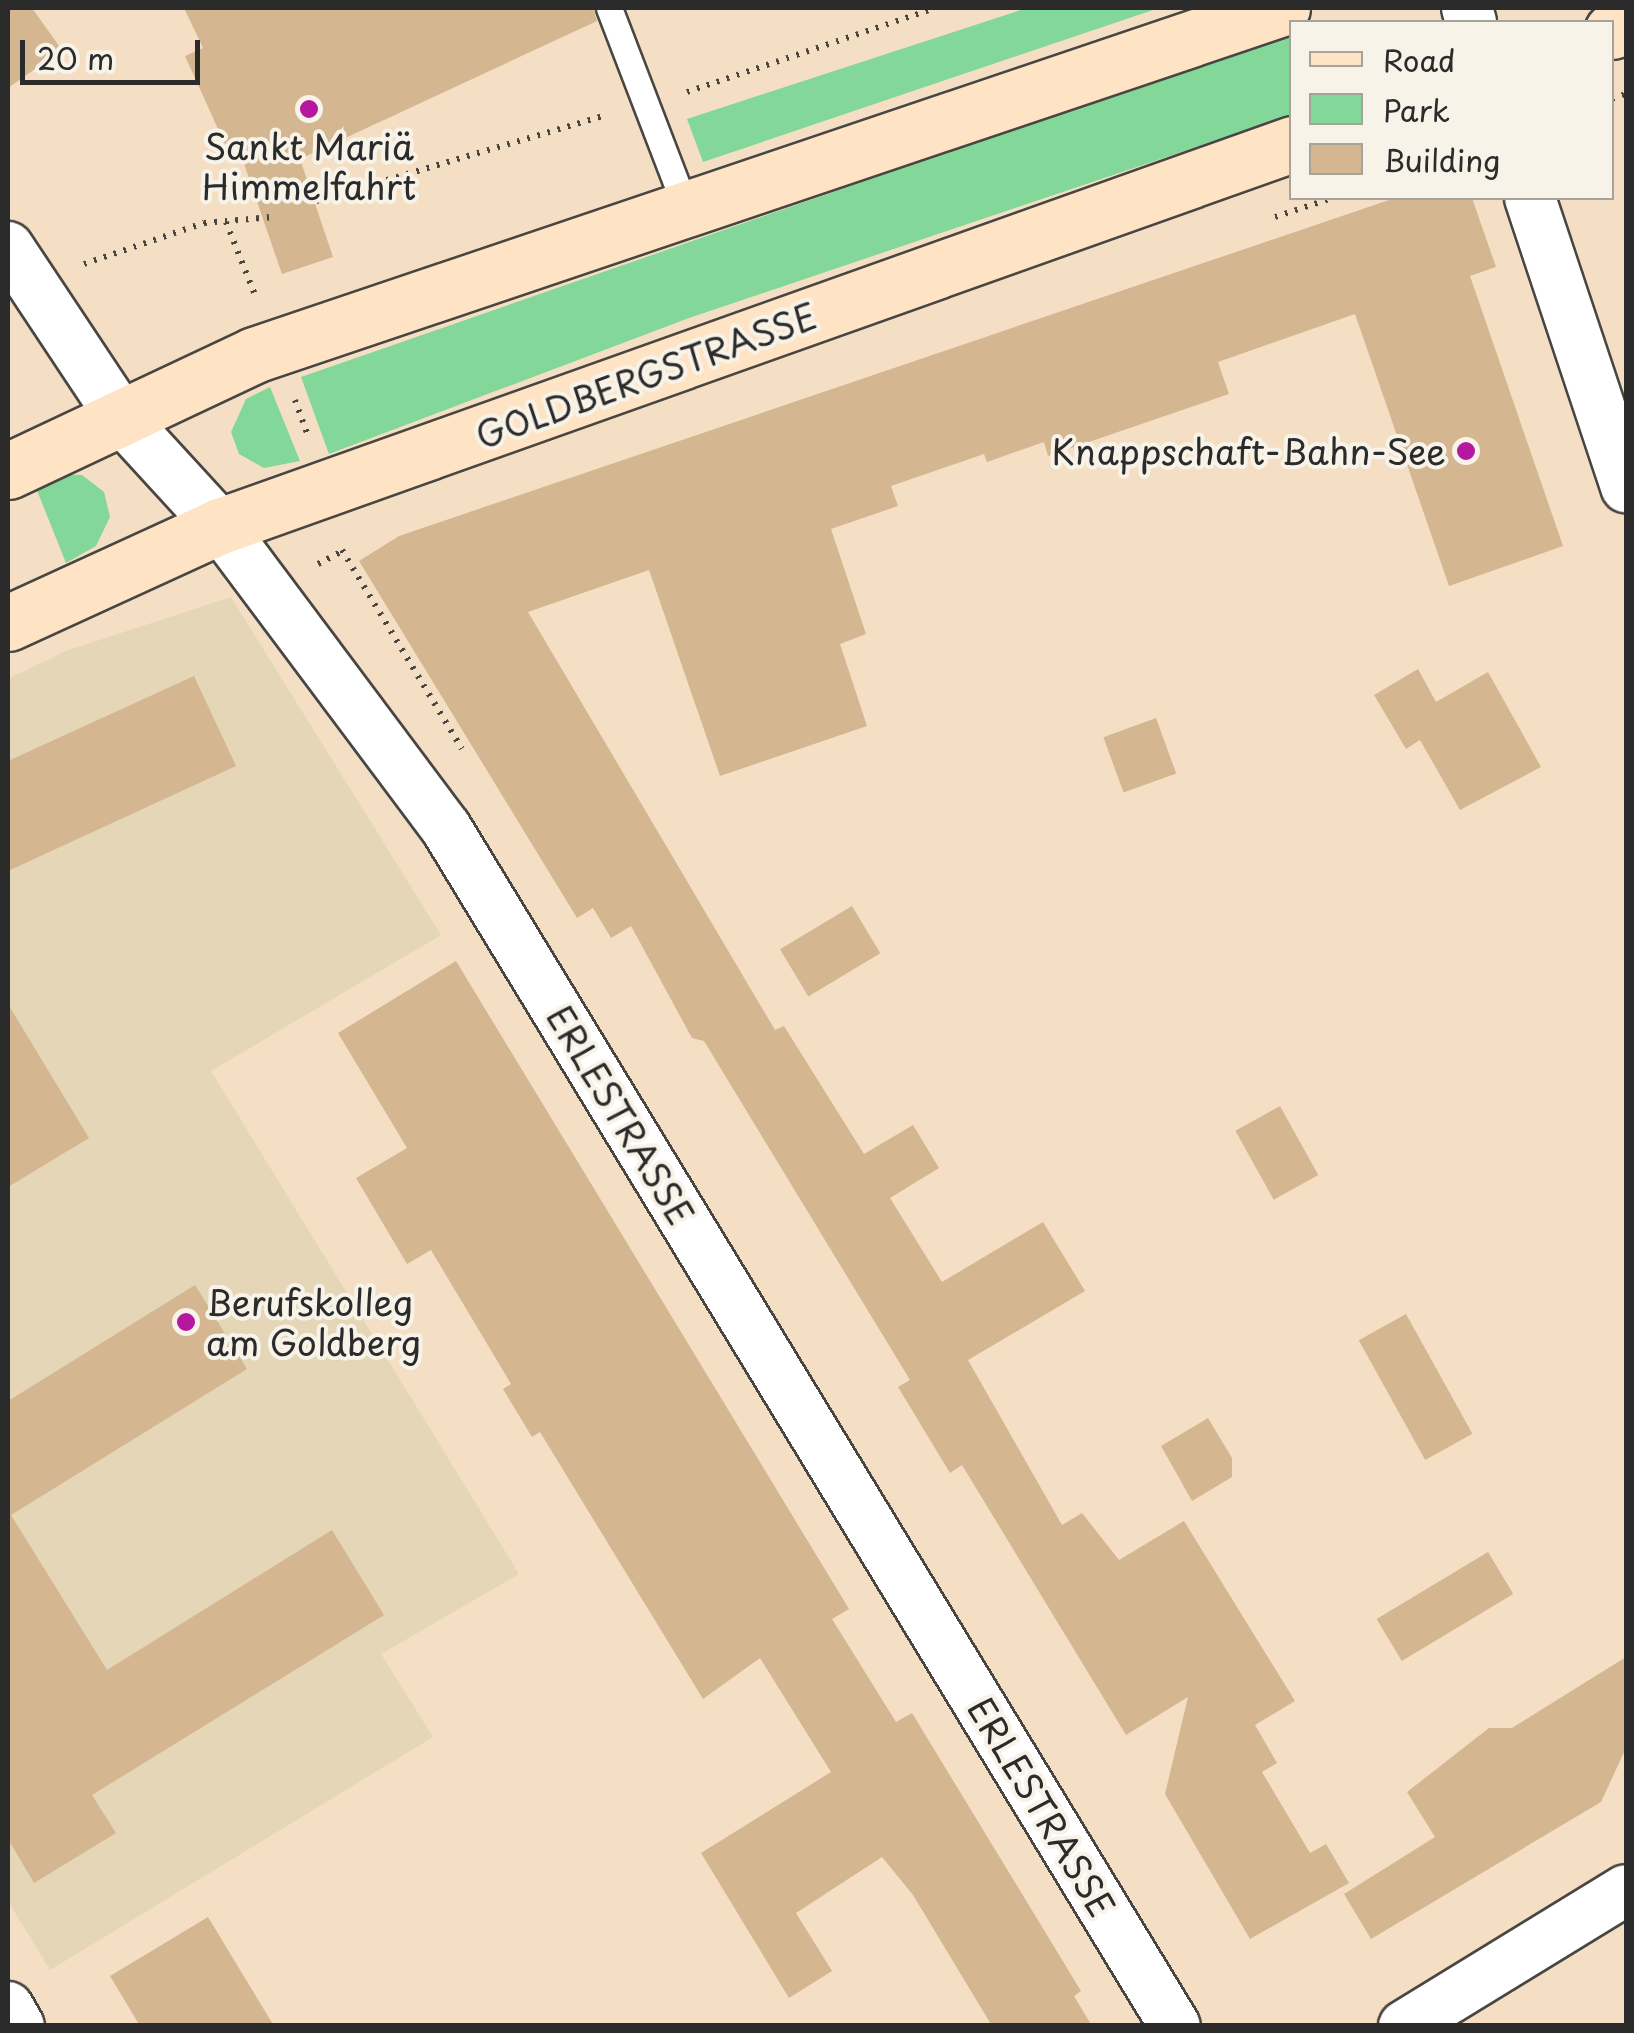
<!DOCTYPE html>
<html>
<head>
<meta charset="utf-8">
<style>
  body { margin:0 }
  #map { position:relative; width:1634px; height:2033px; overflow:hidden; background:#f4dfc5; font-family:"Playpen Sans",sans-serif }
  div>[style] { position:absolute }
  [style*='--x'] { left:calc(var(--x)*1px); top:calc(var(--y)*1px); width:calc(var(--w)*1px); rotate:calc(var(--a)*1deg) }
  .built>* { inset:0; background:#e4d6b7 }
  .green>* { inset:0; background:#83d798 }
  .building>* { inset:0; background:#d4b691; transform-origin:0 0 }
  .path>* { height:6px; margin-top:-3px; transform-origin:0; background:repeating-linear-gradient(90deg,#494642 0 2.5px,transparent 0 10.5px) }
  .roads { filter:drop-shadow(2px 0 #494642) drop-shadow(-2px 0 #494642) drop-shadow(0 2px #494642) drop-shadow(0 -2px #494642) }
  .lane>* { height:25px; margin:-12.5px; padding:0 12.5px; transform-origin:12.5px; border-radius:12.5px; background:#fff }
  .street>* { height:50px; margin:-25px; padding:0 25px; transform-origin:25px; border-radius:25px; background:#fff }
  .secondary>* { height:55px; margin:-27.5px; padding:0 27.5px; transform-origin:27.5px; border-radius:27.5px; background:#fee4c5 }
  .dots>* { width:28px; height:28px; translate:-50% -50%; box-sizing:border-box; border:5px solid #f7f3e8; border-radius:50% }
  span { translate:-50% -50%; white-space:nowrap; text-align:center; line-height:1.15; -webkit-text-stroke:8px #f7f3e8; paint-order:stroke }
  .poi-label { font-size:35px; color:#2b2b2b }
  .right { translate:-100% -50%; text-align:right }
  .left { translate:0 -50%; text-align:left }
  .street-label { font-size:35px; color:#2b2b2b }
  .frame { position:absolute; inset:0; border:10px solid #2b2b2b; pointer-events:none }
  .legend { position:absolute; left:1289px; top:20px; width:325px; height:180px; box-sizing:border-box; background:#f7f3e8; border:2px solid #a5a39c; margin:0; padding:12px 18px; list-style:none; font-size:30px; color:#2b2b2b }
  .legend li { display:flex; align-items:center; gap:20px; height:50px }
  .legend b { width:50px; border:2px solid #a5a39c }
  .scale { position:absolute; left:20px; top:40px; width:180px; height:45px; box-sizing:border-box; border:5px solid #2b2b2b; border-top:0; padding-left:12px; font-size:30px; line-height:35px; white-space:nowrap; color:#2b2b2b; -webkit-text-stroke:8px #f7f3e8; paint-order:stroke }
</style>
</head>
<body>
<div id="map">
  <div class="built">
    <div style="clip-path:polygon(231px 597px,441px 935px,211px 1071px,519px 1574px,381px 1654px,433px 1737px,50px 1970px,8px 1901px,8px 679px,66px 651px)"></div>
  </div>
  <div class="green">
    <div style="clip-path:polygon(1027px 8px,1159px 8px,703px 162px,687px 119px)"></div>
    <div style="clip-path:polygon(1291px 33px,1291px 115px,689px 318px,329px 454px,301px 377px)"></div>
    <div style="clip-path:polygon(270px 387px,300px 461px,264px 468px,239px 454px,231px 432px,246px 399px)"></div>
    <div style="clip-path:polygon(30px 473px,82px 475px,104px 492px,110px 517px,96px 546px,66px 563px)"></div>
  </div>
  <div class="building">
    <div style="clip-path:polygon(8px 8px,32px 8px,62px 50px,8px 88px)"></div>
    <div style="clip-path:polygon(184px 8px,593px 8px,597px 21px,300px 159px,333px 257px,282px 274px,242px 158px,233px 162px,185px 56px,203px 48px)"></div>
    <div style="clip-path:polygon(1395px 198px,1472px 198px,1496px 267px,1470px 276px,1563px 546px,1449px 586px,1355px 314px,1218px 362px,1229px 394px,1048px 456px,1044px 442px,987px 462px,984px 454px,891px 486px,898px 506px,831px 529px,866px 634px,840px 644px,867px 726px,720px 776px,649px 570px,528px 612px,775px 1030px,784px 1026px,864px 1154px,913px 1125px,939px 1168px,890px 1198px,942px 1282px,1043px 1222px,1085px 1291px,968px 1360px,1062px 1525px,1082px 1513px,1119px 1560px,1184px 1521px,1295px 1701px,1255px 1725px,1277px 1763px,1262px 1772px,1310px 1853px,1326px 1844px,1349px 1883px,1250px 1939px,1165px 1794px,1188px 1697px,1126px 1735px,962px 1465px,950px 1473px,898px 1387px,910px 1380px,704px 1041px,692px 1038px,631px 926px,611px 938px,593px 908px,577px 918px,359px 561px,399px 536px)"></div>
    <div style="clip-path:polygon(1418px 669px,1436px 702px,1488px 672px,1541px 767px,1460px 810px,1420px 740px,1406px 749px,1374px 695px)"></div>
    <div style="clip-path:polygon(194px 676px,236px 766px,8px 871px,8px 761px)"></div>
    <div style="left:1156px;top:718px;width:59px;height:56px;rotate:70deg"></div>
    <div style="left:852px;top:906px;width:55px;height:84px;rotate:59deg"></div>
    <div style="clip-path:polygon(456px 961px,849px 1609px,832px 1619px,896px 1722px,912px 1713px,1081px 1991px,1074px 1996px,1092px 2026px,992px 2026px,913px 1895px,882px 1857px,796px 1913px,832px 1971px,789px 1998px,701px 1853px,831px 1772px,760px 1658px,703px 1699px,540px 1432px,532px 1437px,503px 1389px,511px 1384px,431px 1250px,407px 1264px,356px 1178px,407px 1148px,338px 1033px)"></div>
    <div style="clip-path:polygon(8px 1004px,89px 1138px,8px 1187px)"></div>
    <div style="left:1280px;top:1106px;width:79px;height:51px;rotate:61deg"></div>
    <div style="clip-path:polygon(195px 1285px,247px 1369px,11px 1515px,107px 1670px,332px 1530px,384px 1615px,92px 1795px,116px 1833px,34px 1883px,8px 1839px,8px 1401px)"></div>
    <div style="left:1406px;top:1314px;width:137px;height:54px;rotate:61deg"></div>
    <div style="clip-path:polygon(1208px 1418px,1232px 1458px,1232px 1477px,1192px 1501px,1161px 1446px)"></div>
    <div style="left:1488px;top:1552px;width:49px;height:130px;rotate:59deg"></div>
    <div style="clip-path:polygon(1626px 1657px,1626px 1748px,1601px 1802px,1371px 1939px,1344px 1894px,1435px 1837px,1407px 1792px,1489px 1728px,1512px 1728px)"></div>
    <div style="clip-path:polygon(208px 1917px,274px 2026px,140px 2026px,110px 1976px)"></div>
  </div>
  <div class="path">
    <div style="--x:687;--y:92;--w:262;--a:-18.7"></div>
    <div style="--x:1612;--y:99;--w:15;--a:-20"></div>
    <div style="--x:316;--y:201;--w:299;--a:-16.5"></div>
    <div style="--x:1275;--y:217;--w:60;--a:-18.4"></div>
    <div style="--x:226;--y:222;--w:79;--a:68.3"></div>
    <div style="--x:84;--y:264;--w:127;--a:-18.9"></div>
    <div style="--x:204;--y:223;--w:69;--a:-5"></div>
    <div style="--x:295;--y:400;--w:37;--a:70"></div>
    <div style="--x:342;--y:550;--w:232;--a:58.9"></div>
    <div style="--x:318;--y:564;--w:27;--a:-28"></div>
  </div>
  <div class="roads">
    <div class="lane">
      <div style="--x:609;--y:8;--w:215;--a:69"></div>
    </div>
    <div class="street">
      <div style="--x:1467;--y:8;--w:15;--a:74"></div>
      <div style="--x:1530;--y:198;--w:305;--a:71.6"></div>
      <div style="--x:8;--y:247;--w:208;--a:56.4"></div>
      <div style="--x:123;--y:420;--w:144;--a:47.5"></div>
      <div style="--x:220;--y:526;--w:377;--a:53.2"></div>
      <div style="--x:446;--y:828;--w:1402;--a:58.68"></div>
      <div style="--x:8;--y:2007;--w:22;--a:60"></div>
      <div style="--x:1404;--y:2026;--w:260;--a:-31.5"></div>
    </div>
    <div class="secondary">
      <div style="--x:1612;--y:31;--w:15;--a:-20"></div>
      <div style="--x:8;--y:471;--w:272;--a:-25.2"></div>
      <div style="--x:254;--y:355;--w:1085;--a:-18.65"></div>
      <div style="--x:8;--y:623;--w:233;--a:-24.6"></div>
      <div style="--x:220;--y:526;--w:1138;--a:-19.61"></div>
    </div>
  </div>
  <div class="dots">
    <div style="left:309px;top:109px;background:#b5179e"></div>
    <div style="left:1466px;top:451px;background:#b5179e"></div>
    <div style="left:186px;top:1322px;background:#b5179e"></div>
  </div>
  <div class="poi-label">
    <span style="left:309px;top:166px">Sankt Mariä<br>Himmelfahrt</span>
    <span class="right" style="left:1446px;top:451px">Knappschaft-Bahn-See</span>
    <span class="left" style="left:206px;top:1322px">Berufskolleg<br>am Goldberg</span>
  </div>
  <div class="street-label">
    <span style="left:646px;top:375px;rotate:-20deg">GOLDBERGSTRASSE</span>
    <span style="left:621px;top:1115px;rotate:59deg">ERLESTRASSE</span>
    <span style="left:1042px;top:1807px;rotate:59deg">ERLESTRASSE</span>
  </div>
  <div class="frame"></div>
  <ul class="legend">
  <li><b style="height:12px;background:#fee4c5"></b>Road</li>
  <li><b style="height:28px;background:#83d798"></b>Park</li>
  <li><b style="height:28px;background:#d4b691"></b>Building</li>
  </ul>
  <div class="scale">20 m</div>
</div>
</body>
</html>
